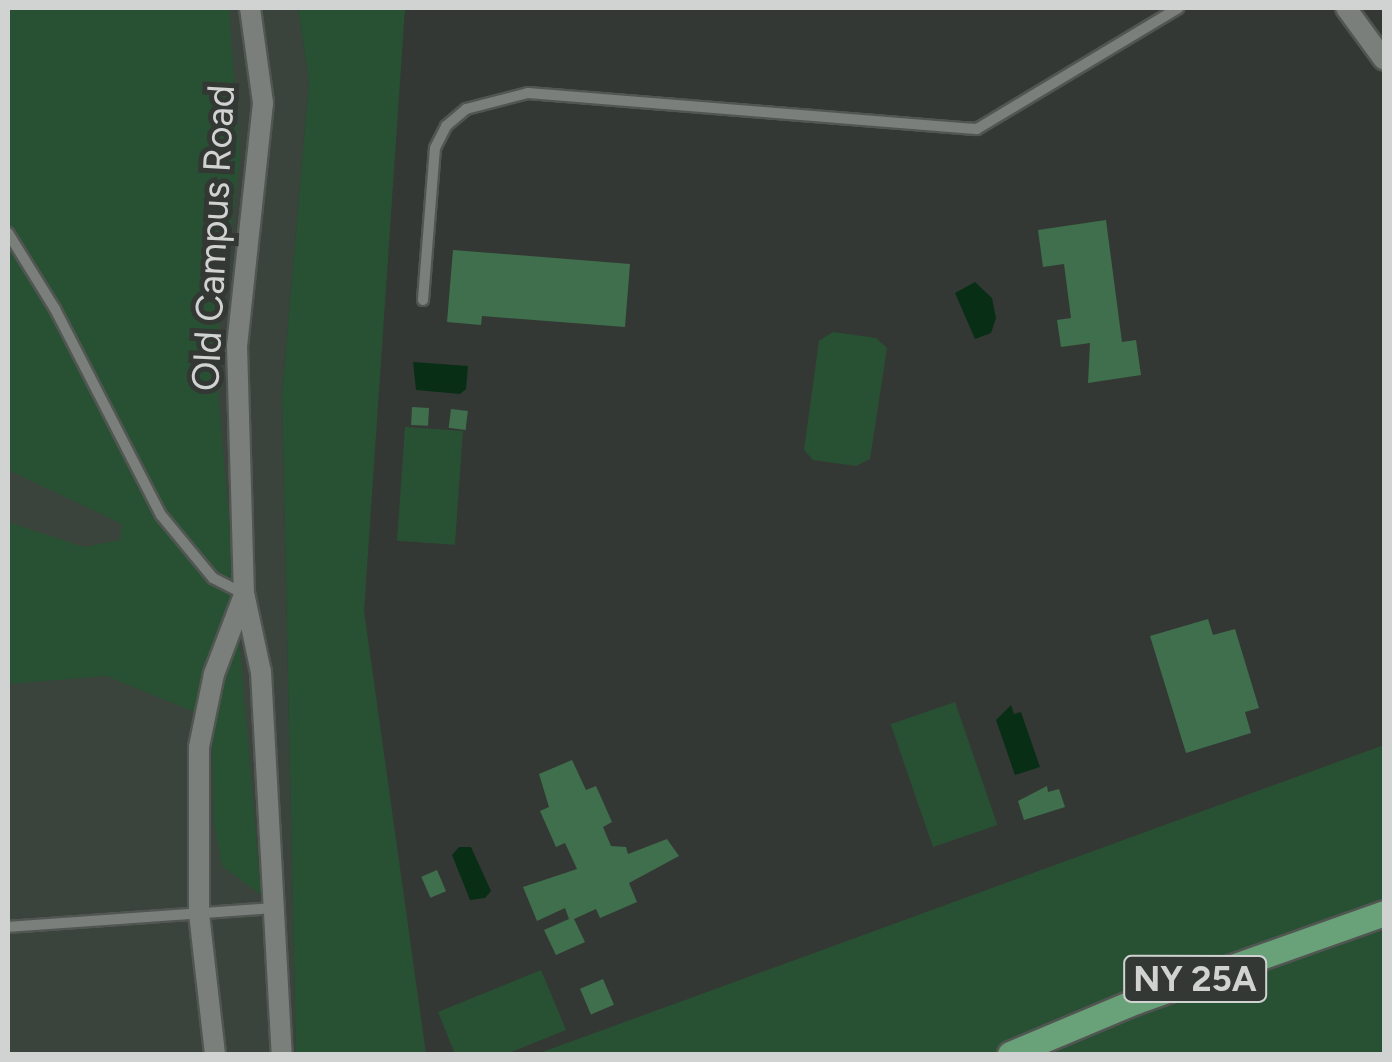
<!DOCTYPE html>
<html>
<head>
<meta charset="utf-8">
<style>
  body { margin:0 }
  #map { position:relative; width:1392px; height:1062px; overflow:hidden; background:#343834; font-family:Figtree,sans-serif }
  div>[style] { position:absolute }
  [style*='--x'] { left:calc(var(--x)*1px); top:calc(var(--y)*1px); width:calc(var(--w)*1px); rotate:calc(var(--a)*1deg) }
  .built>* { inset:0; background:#3a443c }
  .green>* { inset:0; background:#285133; transform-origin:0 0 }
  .water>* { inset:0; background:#092e16 }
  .building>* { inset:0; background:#3f6f4c; transform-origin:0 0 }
  .roads { filter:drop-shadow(2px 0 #515652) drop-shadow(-2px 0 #515652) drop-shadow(0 2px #515652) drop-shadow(0 -2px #515652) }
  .lane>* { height:10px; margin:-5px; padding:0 5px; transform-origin:5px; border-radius:5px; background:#7a7f7b }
  .street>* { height:20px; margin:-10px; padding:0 10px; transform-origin:10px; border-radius:10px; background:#7a7f7b }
  .primary>* { height:25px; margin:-12.5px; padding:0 12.5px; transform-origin:12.5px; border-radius:12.5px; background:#69a179 }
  span { translate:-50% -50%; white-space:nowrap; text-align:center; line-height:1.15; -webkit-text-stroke:10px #343834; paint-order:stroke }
  .shield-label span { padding:2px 8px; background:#343834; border:2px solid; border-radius:8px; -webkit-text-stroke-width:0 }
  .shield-label { font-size:35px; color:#d0d3d1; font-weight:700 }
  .street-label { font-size:38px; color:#d0d3d1 }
  .frame { position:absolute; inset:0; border:10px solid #d0d3d1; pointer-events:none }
</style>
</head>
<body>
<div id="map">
  <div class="built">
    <div style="clip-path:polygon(8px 8px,298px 8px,309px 80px,282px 394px,296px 1054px,8px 1054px)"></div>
  </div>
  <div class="green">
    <div style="clip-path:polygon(8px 8px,229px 8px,240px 161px,215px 357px,261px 895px,222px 866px,214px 824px,212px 719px,106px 676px,8px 684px,8px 522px,84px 547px,120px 540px,122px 524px,8px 470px)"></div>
    <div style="clip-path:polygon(298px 8px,405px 8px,364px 611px,426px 1054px,296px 1054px,282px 394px,309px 80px)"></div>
    <div style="clip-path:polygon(833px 332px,876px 338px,887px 348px,870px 459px,856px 466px,813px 460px,804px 450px,819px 341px)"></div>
    <div style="left:405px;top:427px;width:58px;height:114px;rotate:4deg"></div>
    <div style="left:955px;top:702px;width:130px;height:68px;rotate:71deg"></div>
    <div style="clip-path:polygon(1384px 745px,1384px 1054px,537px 1054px)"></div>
    <div style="clip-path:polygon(541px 970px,566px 1030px,506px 1054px,455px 1054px,438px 1012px)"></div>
  </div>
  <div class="water">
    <div style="clip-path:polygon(975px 282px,992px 298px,996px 318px,991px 333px,975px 339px,955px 293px)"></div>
    <div style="clip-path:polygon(413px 362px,468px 366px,466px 389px,460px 394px,416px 390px)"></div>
    <div style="clip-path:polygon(1011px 705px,1014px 714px,1021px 712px,1040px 767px,1015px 775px,996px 720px)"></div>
    <div style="clip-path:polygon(459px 847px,471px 847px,491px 891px,485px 898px,470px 900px,452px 855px)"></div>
  </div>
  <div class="building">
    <div style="clip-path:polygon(1106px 220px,1122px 342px,1136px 340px,1141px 375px,1088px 383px,1090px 343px,1061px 347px,1057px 320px,1071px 318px,1064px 264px,1043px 267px,1038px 230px)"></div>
    <div style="clip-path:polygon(453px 250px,630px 264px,625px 327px,482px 316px,481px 325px,447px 322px)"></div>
    <div style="left:412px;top:407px;width:17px;height:18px;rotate:3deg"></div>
    <div style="left:451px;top:409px;width:17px;height:19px;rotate:7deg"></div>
    <div style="clip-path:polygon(1208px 619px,1213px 635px,1235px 629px,1259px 708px,1245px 712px,1251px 733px,1186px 753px,1150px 636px)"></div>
    <div style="clip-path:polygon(572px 760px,586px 790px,596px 786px,612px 822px,603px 827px,611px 846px,626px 847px,628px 854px,667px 839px,679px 856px,629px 883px,637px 902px,600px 918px,596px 909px,574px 919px,585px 942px,556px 955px,544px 930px,569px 919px,565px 908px,537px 921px,523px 887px,577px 869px,565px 843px,556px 847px,540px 811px,549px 807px,539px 774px)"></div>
    <div style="clip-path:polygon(1047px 786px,1048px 792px,1059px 789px,1065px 807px,1024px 820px,1018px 801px)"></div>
    <div style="left:437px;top:870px;width:23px;height:17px;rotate:67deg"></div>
    <div style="left:603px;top:979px;width:28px;height:25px;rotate:67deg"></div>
  </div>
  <div class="roads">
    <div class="lane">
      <div style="--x:8;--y:233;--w:89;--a:58.3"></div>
      <div style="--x:55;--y:309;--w:232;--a:62.8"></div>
      <div style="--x:161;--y:515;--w:82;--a:50.5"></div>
      <div style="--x:213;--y:578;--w:34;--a:27"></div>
      <div style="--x:423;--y:300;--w:152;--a:-85.5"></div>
      <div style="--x:435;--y:148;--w:25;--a:-63"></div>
      <div style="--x:446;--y:126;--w:26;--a:-40"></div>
      <div style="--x:466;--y:109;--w:64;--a:-14.5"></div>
      <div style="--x:528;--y:93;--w:450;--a:4.6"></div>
      <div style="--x:977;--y:129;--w:235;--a:-31"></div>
      <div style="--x:8;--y:927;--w:265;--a:-4.1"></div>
    </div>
    <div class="street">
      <div style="--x:250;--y:8;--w:96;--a:82.2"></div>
      <div style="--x:263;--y:103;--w:243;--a:96.1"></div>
      <div style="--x:237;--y:345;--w:248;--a:88.4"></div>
      <div style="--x:244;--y:593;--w:81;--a:77.9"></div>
      <div style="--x:261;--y:672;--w:383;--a:86.9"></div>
      <div style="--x:1346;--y:8;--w:64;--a:53.8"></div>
      <div style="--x:215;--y:1054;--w:142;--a:-96.5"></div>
      <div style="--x:199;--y:913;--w:166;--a:-90"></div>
      <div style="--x:199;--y:747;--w:75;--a:-78.4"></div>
      <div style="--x:214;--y:674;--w:85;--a:-69.2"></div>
    </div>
    <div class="primary">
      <div style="--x:1010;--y:1054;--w:137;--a:-22.8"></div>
      <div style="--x:1136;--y:1001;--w:263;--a:-19.5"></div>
    </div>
  </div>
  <div class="shield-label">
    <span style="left:1195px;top:979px">NY 25A</span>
  </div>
  <div class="street-label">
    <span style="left:214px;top:238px;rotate:-87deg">Old Campus Road</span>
  </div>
  <div class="frame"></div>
</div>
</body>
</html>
